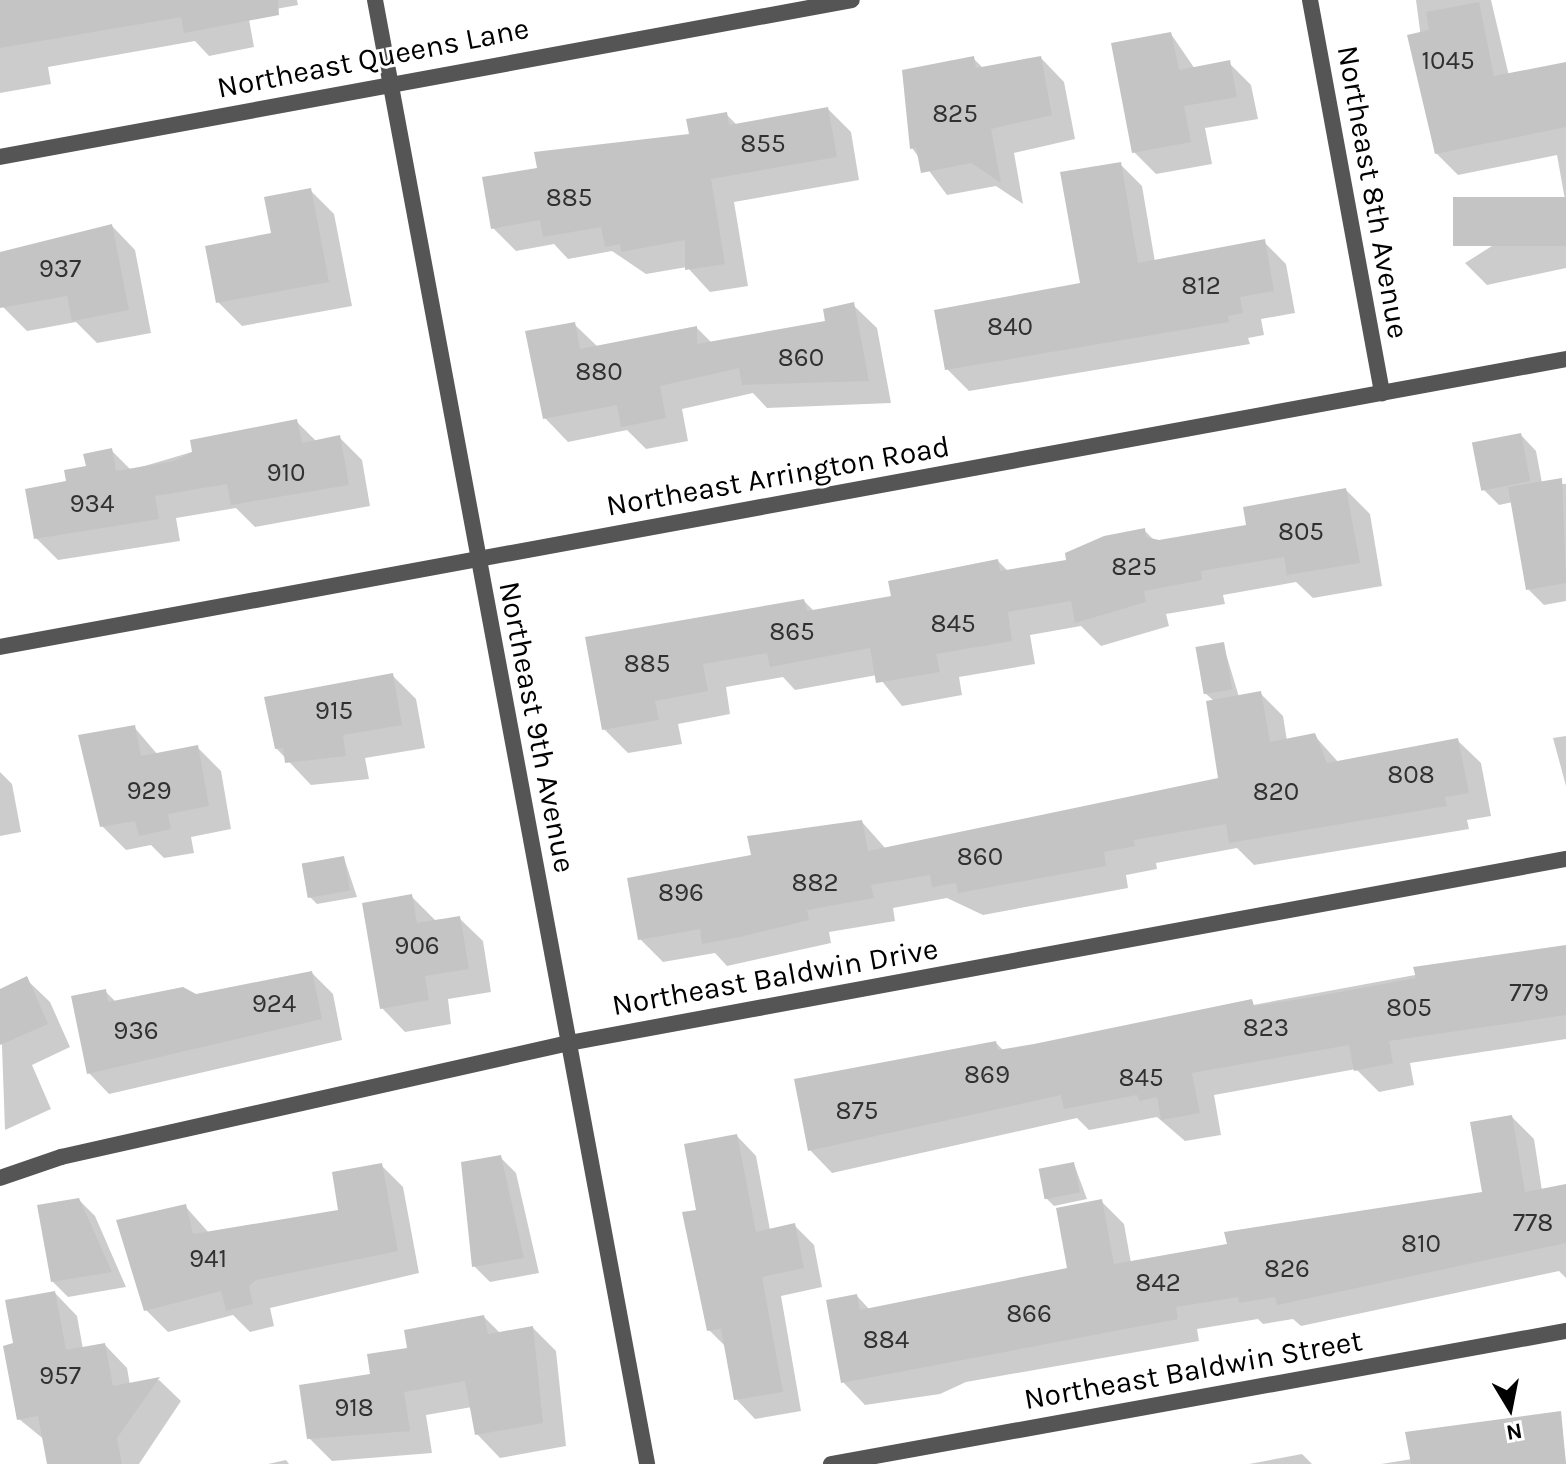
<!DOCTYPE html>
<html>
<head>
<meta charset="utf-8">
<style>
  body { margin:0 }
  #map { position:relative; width:1566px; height:1464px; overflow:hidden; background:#fff; font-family:Karla,sans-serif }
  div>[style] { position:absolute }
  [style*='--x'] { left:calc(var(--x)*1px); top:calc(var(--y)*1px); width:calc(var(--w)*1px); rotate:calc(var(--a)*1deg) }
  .shadow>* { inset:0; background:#0003 }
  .building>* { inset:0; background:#c4c4c4; transform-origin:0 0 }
  .minor>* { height:16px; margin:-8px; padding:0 8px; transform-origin:8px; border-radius:8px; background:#555 }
  .tertiary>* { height:16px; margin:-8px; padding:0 8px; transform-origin:8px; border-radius:8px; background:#555 }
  span { translate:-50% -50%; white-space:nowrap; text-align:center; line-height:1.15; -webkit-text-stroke:6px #fff; paint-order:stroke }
  .number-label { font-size:26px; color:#313131 }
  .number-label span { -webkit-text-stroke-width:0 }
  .street-label { font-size:30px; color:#000 }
  .north { position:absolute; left:1470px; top:1368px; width:80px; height:80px; -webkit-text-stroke:6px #fff; paint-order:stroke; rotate:170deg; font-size:22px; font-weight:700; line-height:32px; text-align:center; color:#000 }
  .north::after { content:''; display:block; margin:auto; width:28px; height:36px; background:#000; clip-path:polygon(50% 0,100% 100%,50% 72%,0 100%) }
</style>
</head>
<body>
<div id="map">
  <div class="shadow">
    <div style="clip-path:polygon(0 0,297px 0,298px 5px,248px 14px,254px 47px,209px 56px,195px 41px,48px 67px,51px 84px,0 93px)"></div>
    <div style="clip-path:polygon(1416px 0,1491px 0,1509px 76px,1566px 66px,1566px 268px,1487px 285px,1465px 263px,1565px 200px,1557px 155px,1458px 175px,1436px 153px)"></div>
    <div style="clip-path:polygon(1171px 34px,1195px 69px,1229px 63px,1251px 85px,1258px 119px,1205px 128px,1212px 164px,1156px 174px,1134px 152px)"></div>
    <div style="clip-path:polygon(973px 58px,984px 69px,1041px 58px,1064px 82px,1075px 139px,1014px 153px,1023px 204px,996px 186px,947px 195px,912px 148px)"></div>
    <div style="clip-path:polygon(828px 109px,851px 132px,859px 180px,734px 202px,748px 286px,710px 292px,687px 267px,646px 274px,612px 251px,568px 259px,554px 244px,516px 251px,493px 228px,539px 169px,691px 136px,726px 114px,737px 125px)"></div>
    <div style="clip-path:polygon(1120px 164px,1142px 186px,1155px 262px,1264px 242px,1286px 264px,1295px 313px,1261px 319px,1264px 335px,1248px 338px,1250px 344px,969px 391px,947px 369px,1082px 285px)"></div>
    <div style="clip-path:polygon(311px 191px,334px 214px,352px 306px,242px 326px,218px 302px)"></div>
    <div style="clip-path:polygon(112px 226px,135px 250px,151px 333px,97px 343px,76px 322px,27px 331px,3px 307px,0 254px)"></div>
    <div style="clip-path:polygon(853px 305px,877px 328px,891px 403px,767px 408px,753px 393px,682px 409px,688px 441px,646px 449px,627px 430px,568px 442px,545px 418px,574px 324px,598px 347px,697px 328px,712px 343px,827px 322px)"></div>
    <div style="clip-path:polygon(296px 421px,317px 442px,339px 437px,362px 460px,370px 506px,255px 527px,236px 508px,176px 518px,180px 541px,58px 560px,36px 538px,68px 483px,111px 450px,131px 470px)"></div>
    <div style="clip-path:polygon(1521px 435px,1536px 451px,1542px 483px,1566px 484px,1566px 601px,1544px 605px,1528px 589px,1513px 502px,1499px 505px,1483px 489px)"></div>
    <div style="clip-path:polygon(1346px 490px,1370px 514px,1382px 586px,1313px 598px,1296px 582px,1223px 595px,1225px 604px,1166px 614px,1169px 626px,1101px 646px,1081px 626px,1030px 635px,1035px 664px,959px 677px,962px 695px,902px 706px,877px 675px,795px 690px,783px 677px,726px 687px,730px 714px,678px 724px,682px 744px,628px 753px,604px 729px,588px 638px,804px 601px,814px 611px,893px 597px,998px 561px,1009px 572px,1068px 561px,1144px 530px,1155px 541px,1248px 527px)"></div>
    <div style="clip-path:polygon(1223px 644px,1239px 697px,1260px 693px,1283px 716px,1287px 741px,1314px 735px,1339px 763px,1457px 740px,1481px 763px,1491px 816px,1467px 820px,1469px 829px,1254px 865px,1237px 848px,1156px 863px,1157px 869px,1126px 875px,1128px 888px,983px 915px,947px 898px,893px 908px,895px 921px,829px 932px,831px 943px,727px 966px,715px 953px,663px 962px,640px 939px,753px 857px,862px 822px,886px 849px,1220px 780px,1214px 701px,1205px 693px)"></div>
    <div style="clip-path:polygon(392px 675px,416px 699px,425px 748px,365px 758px,369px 779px,311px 785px,276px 748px)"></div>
    <div style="clip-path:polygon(134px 727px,158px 755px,197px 747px,221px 771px,231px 829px,191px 837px,194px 853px,164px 858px,151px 845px,126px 850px,102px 826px)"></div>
    <div style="clip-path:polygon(1566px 736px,1566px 786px,1553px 738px)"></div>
    <div style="clip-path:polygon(0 772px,12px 784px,21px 832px,0 836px)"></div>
    <div style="clip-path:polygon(344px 858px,357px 897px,317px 904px,310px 897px)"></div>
    <div style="clip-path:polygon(411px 896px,435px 920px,459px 918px,483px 941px,491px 992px,448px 999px,451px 1024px,405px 1032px,382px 1008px)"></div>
    <div style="clip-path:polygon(1566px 947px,1566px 1039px,1410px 1063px,1414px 1085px,1379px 1092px,1356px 1069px,1214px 1095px,1221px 1135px,1185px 1141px,1157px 1117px,1089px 1130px,1077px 1118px,832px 1173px,810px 1150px,996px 1043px,1004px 1051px)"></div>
    <div style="clip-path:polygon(312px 973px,333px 994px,342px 1040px,109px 1094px,89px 1073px,105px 991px,116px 1002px,195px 996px)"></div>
    <div style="clip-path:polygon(26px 979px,50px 1002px,70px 1047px,32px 1065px,51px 1109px,5px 1130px,0 991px)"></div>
    <div style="clip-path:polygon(1512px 1117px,1534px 1139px,1542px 1191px,1566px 1186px,1566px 1278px,1559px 1271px,1301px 1326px,1293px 1319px,1263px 1324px,1258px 1319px,1197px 1329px,1199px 1341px,966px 1382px,940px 1394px,865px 1405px,843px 1382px,857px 1296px,870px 1310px,1069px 1269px,1102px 1202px,1124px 1224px,1131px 1263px,1484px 1194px)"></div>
    <div style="clip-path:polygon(737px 1136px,756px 1156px,770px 1230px,794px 1225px,814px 1245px,822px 1287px,781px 1296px,801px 1411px,755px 1419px,736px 1399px,727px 1348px,709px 1330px,698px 1211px)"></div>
    <div style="clip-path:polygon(500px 1157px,516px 1173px,539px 1273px,490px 1282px,474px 1266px)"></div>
    <div style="clip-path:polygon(1074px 1164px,1087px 1199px,1054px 1206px,1046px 1198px)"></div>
    <div style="clip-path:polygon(381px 1165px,403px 1187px,419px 1273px,270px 1308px,274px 1326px,250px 1332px,233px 1315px,168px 1332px,146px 1310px,185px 1206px,209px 1233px,341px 1212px)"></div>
    <div style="clip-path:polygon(79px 1200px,95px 1216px,126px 1287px,68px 1297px,53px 1282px)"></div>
    <div style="clip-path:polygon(55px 1293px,77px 1316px,83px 1349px,105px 1345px,127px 1368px,130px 1385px,159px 1380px,181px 1401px,139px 1464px,51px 1464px,46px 1441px,19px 1419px,16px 1345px)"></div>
    <div style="clip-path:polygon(484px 1317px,501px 1334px,533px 1328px,556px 1351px,566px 1446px,500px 1458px,477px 1434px,472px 1407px,426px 1415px,432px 1453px,332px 1461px,309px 1438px,409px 1349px)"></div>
    <div style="clip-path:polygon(1560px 1413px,1566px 1464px,1381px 1464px,1412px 1459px,1408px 1434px)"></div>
    <div style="clip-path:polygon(1302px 1454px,1312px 1464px,1249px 1464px)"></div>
    <div style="clip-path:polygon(286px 1460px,289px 1464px,268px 1464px)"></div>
  </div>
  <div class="building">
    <div style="clip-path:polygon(0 0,278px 0,279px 15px,184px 33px,181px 17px,0 48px)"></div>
    <div style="clip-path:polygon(1479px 2px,1494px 76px,1566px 62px,1566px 127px,1435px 154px,1407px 35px,1429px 30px,1426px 12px)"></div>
    <div style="clip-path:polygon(1171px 32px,1179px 70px,1230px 60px,1237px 97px,1184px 106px,1191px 142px,1132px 153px,1111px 43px)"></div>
    <div style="clip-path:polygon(974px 56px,976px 68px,1041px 56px,1052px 115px,991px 129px,1001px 183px,971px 163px,921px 173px,916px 148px,910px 149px,902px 70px)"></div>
    <div style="clip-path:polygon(828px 107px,837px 157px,711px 179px,725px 264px,685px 270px,685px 240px,621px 252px,620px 244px,605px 247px,601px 227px,543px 237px,540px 220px,491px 229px,482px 177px,537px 168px,534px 152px,689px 134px,686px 119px,727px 112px,729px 125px)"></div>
    <div style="clip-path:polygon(1121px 162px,1138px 263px,1265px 239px,1274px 291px,1240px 297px,1243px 313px,1228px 316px,1229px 322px,945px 370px,934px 310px,1080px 283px,1060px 172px)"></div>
    <div style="clip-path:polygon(311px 188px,329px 282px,216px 303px,205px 246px,271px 233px,264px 197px)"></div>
    <div style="left:1566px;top:197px;width:49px;height:113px;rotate:90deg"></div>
    <div style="clip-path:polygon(112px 224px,129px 310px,72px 321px,67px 296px,0 308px,0 252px)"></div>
    <div style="clip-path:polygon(854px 302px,869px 381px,742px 385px,739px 368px,660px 386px,666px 418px,621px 427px,617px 405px,543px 419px,525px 331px,575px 322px,580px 349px,697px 326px,697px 344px,825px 321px,823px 309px)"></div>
    <div style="clip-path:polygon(297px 419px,302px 443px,340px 435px,349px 485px,231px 505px,227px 484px,155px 496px,159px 519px,34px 539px,25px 489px,66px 481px,64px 470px,86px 466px,83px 454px,112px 448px,116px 471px,174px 461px,192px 452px,190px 440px)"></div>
    <div style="left:1521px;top:433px;width:49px;height:50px;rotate:79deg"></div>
    <div style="clip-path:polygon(1562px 478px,1566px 583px,1526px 590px,1508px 487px)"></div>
    <div style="clip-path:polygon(1346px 488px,1360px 563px,1287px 575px,1284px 557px,1201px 571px,1202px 580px,1144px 591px,1146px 602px,1075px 623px,1071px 601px,1008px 612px,1012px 641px,936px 654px,940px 672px,876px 683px,870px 648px,770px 667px,767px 653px,703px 664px,708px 691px,655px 701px,659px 720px,602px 730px,585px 637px,804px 599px,807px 611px,891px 596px,888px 581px,998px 559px,1000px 571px,1066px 560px,1065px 553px,1104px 536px,1145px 528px,1146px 537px,1159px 540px,1246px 525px,1243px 507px)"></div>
    <div style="left:1224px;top:642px;width:48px;height:29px;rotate:80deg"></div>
    <div style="clip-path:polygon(393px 673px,402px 725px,343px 735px,346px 756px,285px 763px,283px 748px,275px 749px,264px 697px)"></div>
    <div style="clip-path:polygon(1261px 691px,1270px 742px,1315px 733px,1327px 763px,1458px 738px,1469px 793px,1445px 797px,1447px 806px,1229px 843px,1226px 824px,1134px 840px,1135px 846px,1104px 852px,1106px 866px,958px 893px,956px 883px,932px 887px,930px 875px,871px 885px,874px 898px,807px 910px,809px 920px,740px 937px,702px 944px,700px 929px,638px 940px,627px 878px,751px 855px,747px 836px,862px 820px,868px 851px,1218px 778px,1206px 701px)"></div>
    <div style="clip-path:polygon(135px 725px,141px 756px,198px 745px,209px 806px,168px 814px,171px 829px,139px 836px,135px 821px,100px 827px,78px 735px)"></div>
    <div style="left:344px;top:856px;width:35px;height:43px;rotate:80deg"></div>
    <div style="clip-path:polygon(412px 894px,417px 923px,460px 916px,469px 969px,425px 976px,429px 1000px,380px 1009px,362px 903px)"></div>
    <div style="clip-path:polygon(1566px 945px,1566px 1015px,1389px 1041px,1393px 1063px,1354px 1071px,1349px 1045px,1192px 1073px,1200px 1113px,1161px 1120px,1157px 1097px,1139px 1101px,1137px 1095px,1064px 1109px,1061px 1095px,808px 1151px,794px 1079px,996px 1041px,998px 1050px,1034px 1044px,1252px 999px,1254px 1006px,1313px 997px,1416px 978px,1413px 967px)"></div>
    <div style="clip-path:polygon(312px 971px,322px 1019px,87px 1074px,71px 996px,106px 989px,108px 1002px,183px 987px,196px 994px)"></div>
    <div style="clip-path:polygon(27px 976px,48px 1024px,0 1045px,0 989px)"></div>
    <div style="clip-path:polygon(1512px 1115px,1525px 1192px,1566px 1184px,1566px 1243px,1277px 1305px,1275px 1297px,1239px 1303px,1238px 1297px,1176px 1307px,1178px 1319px,841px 1383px,826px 1300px,857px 1294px,860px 1310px,1067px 1268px,1056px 1208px,1102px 1199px,1114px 1264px,1227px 1244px,1224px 1232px,1482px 1192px,1470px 1122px)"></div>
    <div style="clip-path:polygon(737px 1134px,756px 1232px,795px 1223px,804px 1268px,762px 1277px,783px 1392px,734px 1400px,721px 1329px,707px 1331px,682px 1212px,696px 1210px,684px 1144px)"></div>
    <div style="clip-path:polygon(501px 1155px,524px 1258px,472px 1267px,461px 1162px)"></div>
    <div style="left:1074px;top:1162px;width:31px;height:36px;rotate:79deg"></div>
    <div style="clip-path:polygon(382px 1163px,398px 1251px,256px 1280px,249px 1286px,253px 1304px,226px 1311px,221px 1291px,144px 1311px,116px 1220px,186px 1204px,193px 1234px,338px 1210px,332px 1172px)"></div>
    <div style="clip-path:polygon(79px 1198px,112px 1272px,51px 1282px,37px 1205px)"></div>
    <div style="clip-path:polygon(55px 1291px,66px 1350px,105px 1343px,113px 1386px,160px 1377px,117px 1438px,122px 1464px,47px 1464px,38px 1416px,17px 1420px,3px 1346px,13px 1343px,5px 1300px)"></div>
    <div style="clip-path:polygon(484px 1315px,488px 1334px,533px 1326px,543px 1423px,475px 1435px,465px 1381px,404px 1392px,410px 1431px,307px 1439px,299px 1385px,370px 1374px,367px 1354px,407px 1348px,404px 1330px)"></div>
    <div style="clip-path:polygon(1561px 1411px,1566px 1464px,1411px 1464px,1405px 1432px)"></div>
  </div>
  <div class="minor">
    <div style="--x:375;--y:0;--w:1489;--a:79.47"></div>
    <div style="--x:1310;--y:0;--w:400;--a:79.6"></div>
    <div style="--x:0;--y:157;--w:866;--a:-10.44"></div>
    <div style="--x:0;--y:1178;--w:65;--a:-19"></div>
    <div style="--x:61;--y:1157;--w:521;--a:-12.65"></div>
    <div style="--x:569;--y:1043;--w:1014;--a:-10.46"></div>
    <div style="--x:831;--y:1464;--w:747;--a:-10.26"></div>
  </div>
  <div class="tertiary">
    <div style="--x:0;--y:647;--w:1592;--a:-10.42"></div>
  </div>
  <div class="number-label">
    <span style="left:1448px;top:61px">1045</span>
    <span style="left:955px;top:114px">825</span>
    <span style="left:763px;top:144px">855</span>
    <span style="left:569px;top:198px">885</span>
    <span style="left:60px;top:269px">937</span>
    <span style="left:1201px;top:286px">812</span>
    <span style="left:1010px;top:327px">840</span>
    <span style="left:801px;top:358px">860</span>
    <span style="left:599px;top:372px">880</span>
    <span style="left:286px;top:473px">910</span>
    <span style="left:92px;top:504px">934</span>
    <span style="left:1301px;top:532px">805</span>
    <span style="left:1134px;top:567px">825</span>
    <span style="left:953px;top:624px">845</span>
    <span style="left:792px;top:632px">865</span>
    <span style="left:647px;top:664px">885</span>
    <span style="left:334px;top:711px">915</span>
    <span style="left:1411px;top:775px">808</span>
    <span style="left:149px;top:791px">929</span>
    <span style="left:1276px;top:792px">820</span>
    <span style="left:980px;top:857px">860</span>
    <span style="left:815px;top:883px">882</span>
    <span style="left:681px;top:893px">896</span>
    <span style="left:417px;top:946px">906</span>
    <span style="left:1529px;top:993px">779</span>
    <span style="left:274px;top:1004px">924</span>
    <span style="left:1409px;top:1008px">805</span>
    <span style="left:1266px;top:1028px">823</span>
    <span style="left:136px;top:1031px">936</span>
    <span style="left:987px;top:1075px">869</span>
    <span style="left:1141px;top:1078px">845</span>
    <span style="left:857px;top:1111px">875</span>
    <span style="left:1533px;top:1223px">778</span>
    <span style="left:1421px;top:1244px">810</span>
    <span style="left:208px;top:1259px">941</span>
    <span style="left:1287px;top:1269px">826</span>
    <span style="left:1158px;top:1283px">842</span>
    <span style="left:1029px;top:1314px">866</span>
    <span style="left:886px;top:1340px">884</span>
    <span style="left:60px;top:1376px">957</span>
    <span style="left:354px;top:1408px">918</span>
  </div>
  <div class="street-label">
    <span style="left:373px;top:58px;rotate:-11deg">Northeast Queens Lane</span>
    <span style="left:1373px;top:192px;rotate:80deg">Northeast 8th Avenue</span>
    <span style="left:778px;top:476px;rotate:-10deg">Northeast Arrington Road</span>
    <span style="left:537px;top:727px;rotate:79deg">Northeast 9th Avenue</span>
    <span style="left:775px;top:977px;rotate:-10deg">Northeast Baldwin Drive</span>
    <span style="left:1193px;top:1370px;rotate:-10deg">Northeast Baldwin Street</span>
  </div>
  <div class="north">N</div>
</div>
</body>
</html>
